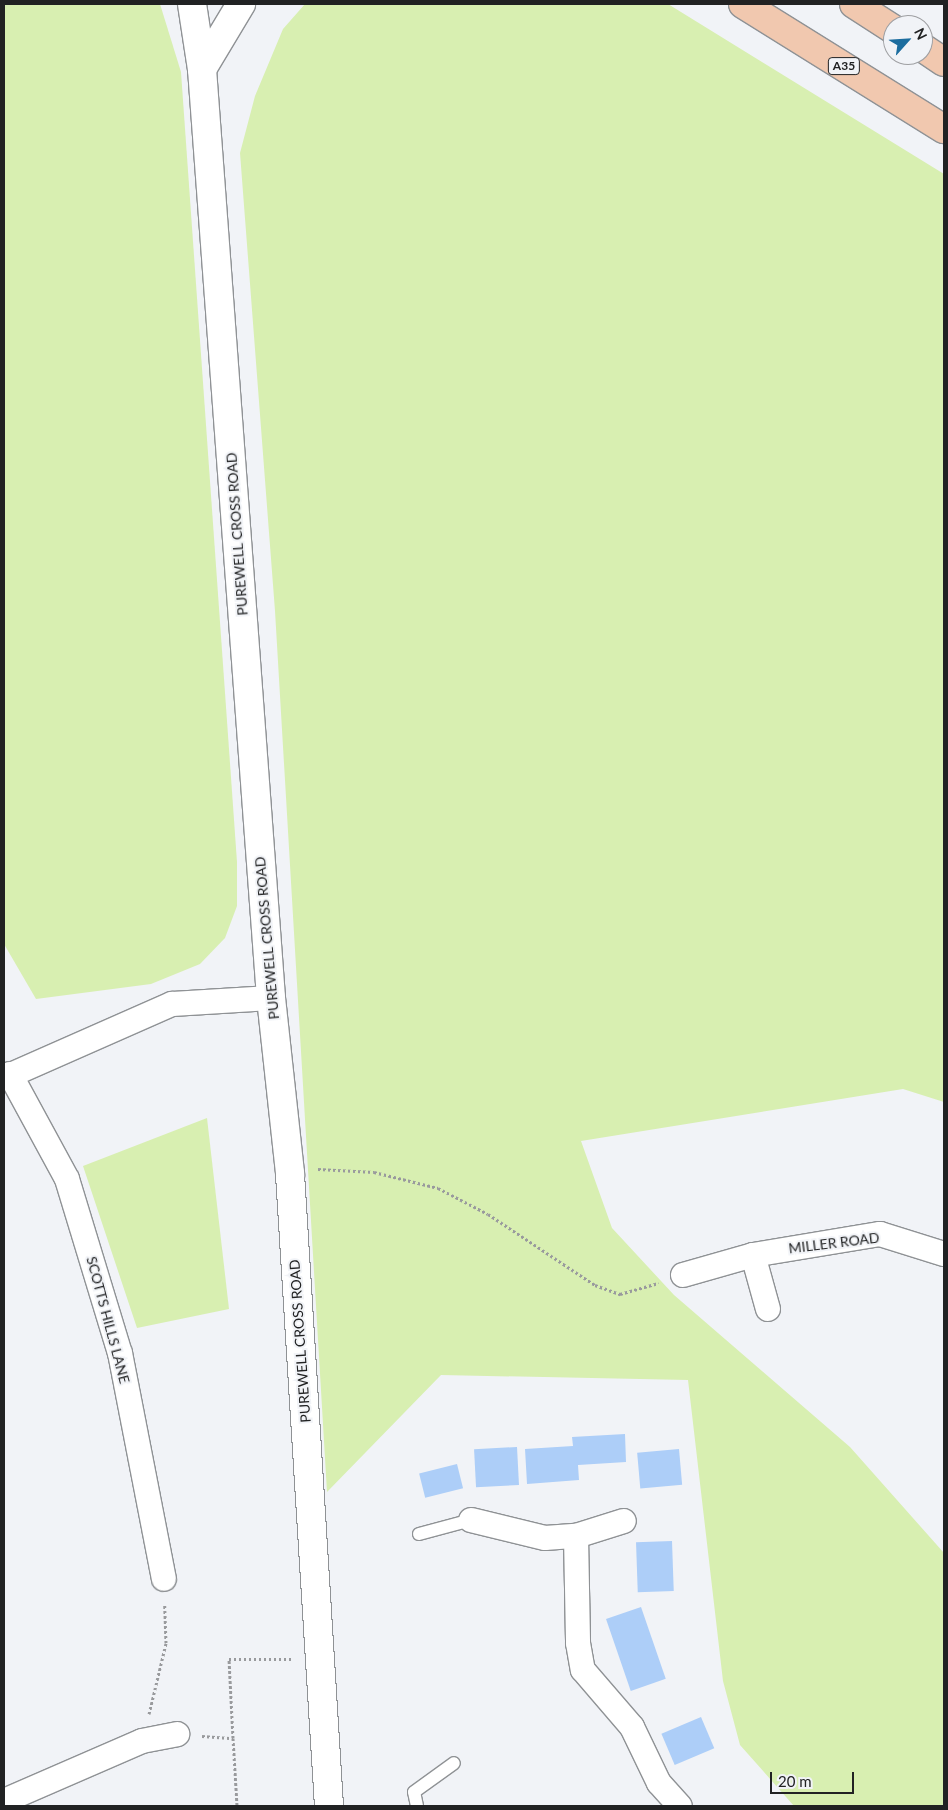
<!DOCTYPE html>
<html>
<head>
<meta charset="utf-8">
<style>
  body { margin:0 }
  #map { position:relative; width:948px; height:1810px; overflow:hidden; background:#f1f3f7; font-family:Lato,sans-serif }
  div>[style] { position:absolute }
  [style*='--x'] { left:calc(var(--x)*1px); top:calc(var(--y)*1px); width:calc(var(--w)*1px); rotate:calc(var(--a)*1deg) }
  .green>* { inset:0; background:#d8efb1 }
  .building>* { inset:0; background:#adcef8; transform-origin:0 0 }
  .path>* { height:3px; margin-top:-1.5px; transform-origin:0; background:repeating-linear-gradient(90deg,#999a9d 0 2.5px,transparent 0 5px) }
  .roads { filter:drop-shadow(1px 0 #8f9295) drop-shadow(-1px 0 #8f9295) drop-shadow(0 1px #8f9295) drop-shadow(0 -1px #8f9295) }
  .lane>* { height:12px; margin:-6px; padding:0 6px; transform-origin:6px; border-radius:6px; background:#fff }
  .street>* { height:24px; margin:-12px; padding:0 12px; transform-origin:12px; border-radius:12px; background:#fff }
  .secondary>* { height:28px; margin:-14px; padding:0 14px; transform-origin:14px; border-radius:14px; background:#fff }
  .primary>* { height:28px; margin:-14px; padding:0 14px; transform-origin:14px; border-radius:14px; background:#f1c8af }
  span { translate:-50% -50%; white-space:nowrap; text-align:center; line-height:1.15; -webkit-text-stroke:4px #f1f3f7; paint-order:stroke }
  .shield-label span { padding:1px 4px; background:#f1f3f7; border:1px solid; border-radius:4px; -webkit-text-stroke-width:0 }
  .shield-label { font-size:12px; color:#212223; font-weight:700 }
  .street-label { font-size:14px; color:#212223 }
  .frame { position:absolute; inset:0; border:5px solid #212223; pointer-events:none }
  .north { position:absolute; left:883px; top:15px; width:50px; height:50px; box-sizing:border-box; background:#f1f3f7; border:1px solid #9e9fa2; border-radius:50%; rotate:64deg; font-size:14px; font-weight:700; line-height:20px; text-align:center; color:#212223 }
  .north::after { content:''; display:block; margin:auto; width:18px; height:22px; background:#1c6d9f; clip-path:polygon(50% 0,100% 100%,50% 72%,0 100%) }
  .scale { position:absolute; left:770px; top:1772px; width:84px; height:22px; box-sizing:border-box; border:2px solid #212223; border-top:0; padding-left:6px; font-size:15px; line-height:18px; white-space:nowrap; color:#212223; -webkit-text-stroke:4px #f1f3f7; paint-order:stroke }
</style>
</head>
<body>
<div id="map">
  <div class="green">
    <div style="clip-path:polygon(4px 4px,160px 4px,181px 72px,237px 862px,237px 906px,225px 938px,200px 964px,151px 984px,36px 999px,4px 944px)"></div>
    <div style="clip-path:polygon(305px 4px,668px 4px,944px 174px,944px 1102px,903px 1089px,581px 1141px,612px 1228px,674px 1295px,850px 1447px,944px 1553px,944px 1806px,794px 1806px,740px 1745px,723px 1681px,688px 1380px,441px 1375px,327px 1492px,275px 611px,240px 153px,255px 96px,283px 29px)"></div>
    <div style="clip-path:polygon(207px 1118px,229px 1309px,137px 1328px,83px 1166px)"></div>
  </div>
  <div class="building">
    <div style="clip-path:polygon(625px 1434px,626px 1462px,578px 1465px,579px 1480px,527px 1484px,525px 1449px,573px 1446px,572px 1437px)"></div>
    <div style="left:517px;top:1447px;width:38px;height:43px;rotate:87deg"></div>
    <div style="left:679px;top:1449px;width:36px;height:42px;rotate:85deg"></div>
    <div style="left:457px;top:1464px;width:25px;height:39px;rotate:76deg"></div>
    <div style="left:672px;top:1541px;width:50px;height:36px;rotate:88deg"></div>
    <div style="left:641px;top:1607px;width:76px;height:37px;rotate:71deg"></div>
    <div style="left:701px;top:1717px;width:34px;height:43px;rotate:67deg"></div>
  </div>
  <div class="path">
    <div style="--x:318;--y:1169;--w:56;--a:3.1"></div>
    <div style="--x:374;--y:1172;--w:66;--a:14"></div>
    <div style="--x:438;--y:1188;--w:56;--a:27.5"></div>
    <div style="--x:488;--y:1214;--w:128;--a:33.6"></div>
    <div style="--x:595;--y:1285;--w:27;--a:20"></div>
    <div style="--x:620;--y:1294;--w:40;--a:-16"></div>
    <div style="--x:149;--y:1714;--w:73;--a:-76.5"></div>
    <div style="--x:166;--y:1643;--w:38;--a:-92"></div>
    <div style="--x:202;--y:1736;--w:31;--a:4"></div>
    <div style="--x:233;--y:1738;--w:79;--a:-92.9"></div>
    <div style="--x:229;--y:1659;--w:65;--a:0"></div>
    <div style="--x:233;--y:1738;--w:68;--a:86.6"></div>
  </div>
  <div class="roads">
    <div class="lane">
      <div style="--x:419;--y:1534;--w:54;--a:-15.1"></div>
      <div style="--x:417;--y:1806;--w:14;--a:-102"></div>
      <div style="--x:414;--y:1792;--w:49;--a:-35.9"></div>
    </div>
    <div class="street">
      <div style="--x:10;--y:1074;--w:119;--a:61.5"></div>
      <div style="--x:67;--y:1179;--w:182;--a:73.1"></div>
      <div style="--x:120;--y:1353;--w:230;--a:79"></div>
      <div style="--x:4;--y:1078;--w:184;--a:-23.8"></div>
      <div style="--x:172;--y:1004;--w:99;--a:-3.5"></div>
      <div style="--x:753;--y:1255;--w:56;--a:74.5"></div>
      <div style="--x:683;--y:1275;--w:73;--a:-15.9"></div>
      <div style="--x:753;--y:1255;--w:129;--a:-9.4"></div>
      <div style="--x:880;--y:1234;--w:67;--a:17.4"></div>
      <div style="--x:471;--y:1520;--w:76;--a:13.7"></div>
      <div style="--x:545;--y:1538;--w:31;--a:-4"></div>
      <div style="--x:576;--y:1536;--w:107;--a:88.9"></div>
      <div style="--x:578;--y:1643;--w:27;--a:80"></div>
      <div style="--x:583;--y:1670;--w:75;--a:49.3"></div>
      <div style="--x:632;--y:1727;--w:62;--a:64.3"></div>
      <div style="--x:659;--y:1783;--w:31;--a:48"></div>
      <div style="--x:576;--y:1536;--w:50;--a:-17.4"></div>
      <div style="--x:4;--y:1801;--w:150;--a:-23.5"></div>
      <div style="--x:142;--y:1741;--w:36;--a:-11"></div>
    </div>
    <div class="secondary">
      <div style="--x:192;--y:4;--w:66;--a:81.3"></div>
      <div style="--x:202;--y:69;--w:932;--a:85.75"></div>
      <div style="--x:271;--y:998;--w:177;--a:83.8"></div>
      <div style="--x:290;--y:1174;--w:633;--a:86.47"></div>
      <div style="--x:202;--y:69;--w:76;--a:-59"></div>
    </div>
    <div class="primary">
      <div style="--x:743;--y:4;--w:237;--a:31.9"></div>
      <div style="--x:854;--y:4;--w:46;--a:32.7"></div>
      <div style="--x:923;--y:48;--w:25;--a:34"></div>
    </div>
  </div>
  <div class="shield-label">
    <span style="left:844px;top:66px">A35</span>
  </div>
  <div class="street-label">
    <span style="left:237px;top:534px;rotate:-94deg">PUREWELL CROSS ROAD</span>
    <span style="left:267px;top:938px;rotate:-95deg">PUREWELL CROSS ROAD</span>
    <span style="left:834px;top:1243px;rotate:-7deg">MILLER ROAD</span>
    <span style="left:108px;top:1320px;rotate:75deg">SCOTTS HILLS LANE</span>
    <span style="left:300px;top:1341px;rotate:-94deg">PUREWELL CROSS ROAD</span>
  </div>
  <div class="frame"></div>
  <div class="north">N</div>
  <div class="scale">20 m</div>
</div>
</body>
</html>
